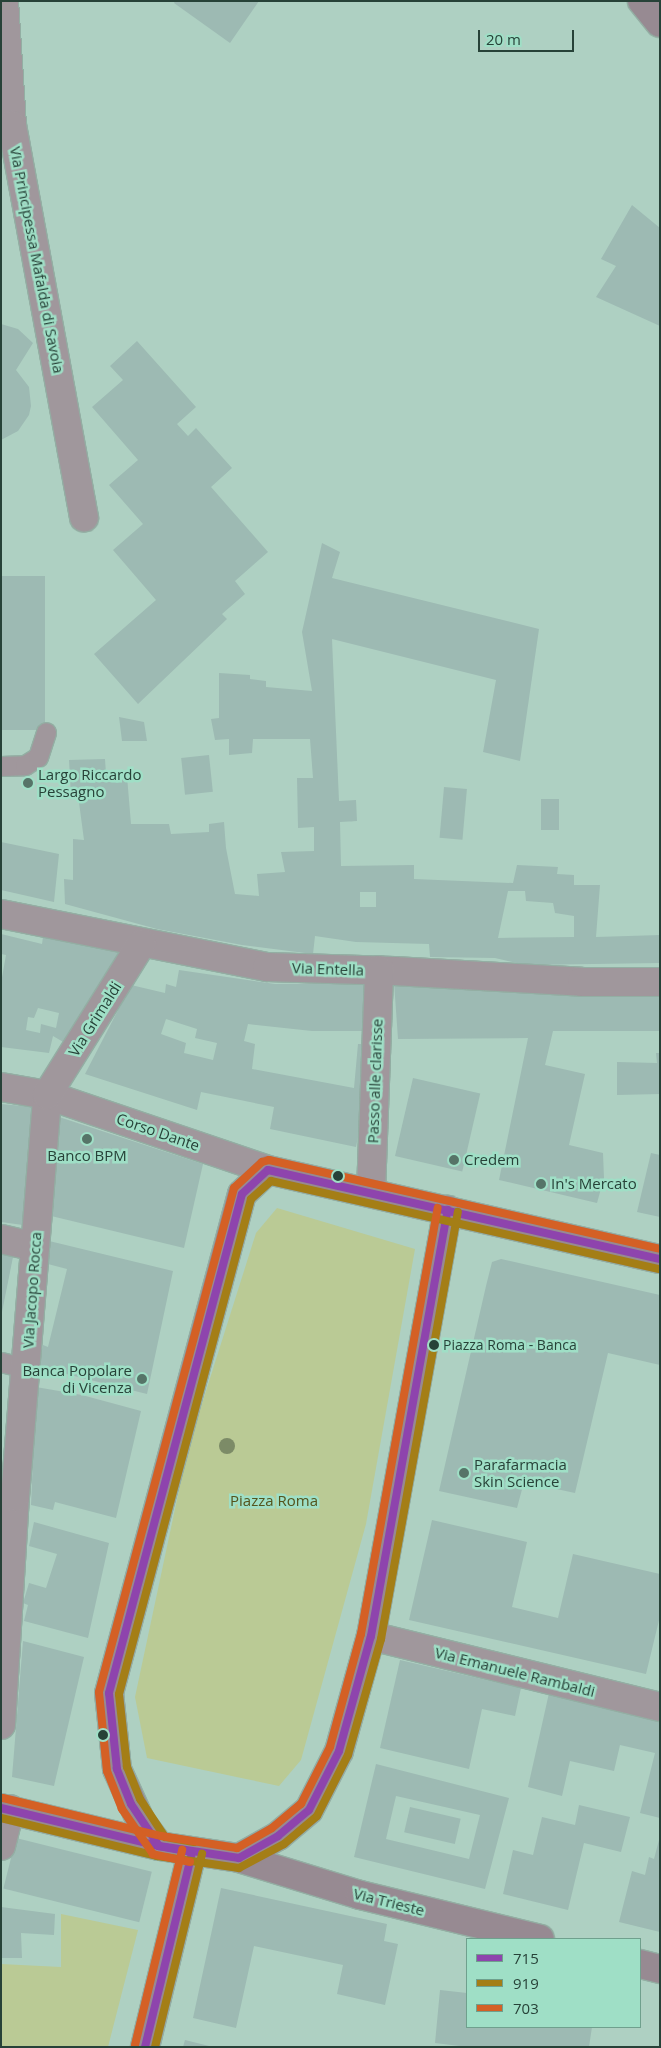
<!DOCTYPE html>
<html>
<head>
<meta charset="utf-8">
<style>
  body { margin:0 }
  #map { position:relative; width:661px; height:2048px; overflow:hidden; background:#aed0c2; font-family:"Open Sans",sans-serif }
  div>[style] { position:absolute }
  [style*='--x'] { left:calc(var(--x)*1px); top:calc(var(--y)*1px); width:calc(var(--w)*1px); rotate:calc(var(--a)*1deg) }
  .green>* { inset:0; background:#baca95 }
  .building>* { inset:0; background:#9dbab3; transform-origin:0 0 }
  .roads { filter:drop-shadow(1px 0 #93aea3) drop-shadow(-1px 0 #93aea3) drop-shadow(0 1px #93aea3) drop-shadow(0 -1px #93aea3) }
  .lane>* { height:19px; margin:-9.5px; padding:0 9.5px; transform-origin:9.5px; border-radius:9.5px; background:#a0979c }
  .street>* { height:28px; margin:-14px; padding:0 14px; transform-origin:14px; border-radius:14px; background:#a0979c }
  .secondary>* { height:28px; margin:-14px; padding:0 14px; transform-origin:14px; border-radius:14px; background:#978a92 }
  .bus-1>* { height:8px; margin:-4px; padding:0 4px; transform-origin:4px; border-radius:4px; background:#8e44ad }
  .bus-2>* { height:8px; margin:-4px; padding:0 4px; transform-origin:4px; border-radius:4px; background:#a47e16 }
  .bus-3>* { height:8px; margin:-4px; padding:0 4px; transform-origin:4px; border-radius:4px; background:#d46025 }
  .trees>* { width:16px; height:16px; margin:-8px; border-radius:50%; background:#7c8b67 }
  .dots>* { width:14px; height:14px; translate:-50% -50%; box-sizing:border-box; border:2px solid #9fdfc6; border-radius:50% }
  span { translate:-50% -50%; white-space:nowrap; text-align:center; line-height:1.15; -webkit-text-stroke:5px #9fdfc6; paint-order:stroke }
  .bus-label { font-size:14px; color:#274238 }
  .left { translate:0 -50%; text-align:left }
  .street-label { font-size:15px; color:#274238 }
  .poi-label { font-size:15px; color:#274238 }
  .right { translate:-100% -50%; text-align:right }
  .park-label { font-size:15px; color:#54531c }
  .frame { position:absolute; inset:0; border:2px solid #274238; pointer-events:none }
  .legend { position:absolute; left:466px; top:1938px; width:175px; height:90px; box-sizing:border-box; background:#9fdfc6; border:1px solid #6fa08d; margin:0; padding:6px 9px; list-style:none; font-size:15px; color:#274238 }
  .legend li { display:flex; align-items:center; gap:10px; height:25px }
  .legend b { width:25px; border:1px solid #6fa08d }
  .scale { position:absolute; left:478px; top:30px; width:96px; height:22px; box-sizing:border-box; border:2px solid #274238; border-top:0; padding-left:6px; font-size:15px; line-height:18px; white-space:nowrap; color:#274238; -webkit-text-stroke:4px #9fdfc6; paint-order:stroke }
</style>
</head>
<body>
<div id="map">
  <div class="green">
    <div style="clip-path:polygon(277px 1208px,415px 1249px,366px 1524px,301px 1760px,279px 1786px,147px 1758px,135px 1697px,188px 1448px,256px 1233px)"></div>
    <div style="clip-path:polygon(61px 1914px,138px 1930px,108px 2047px,1px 2047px,1px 1964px,61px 1967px)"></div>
  </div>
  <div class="building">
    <div style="clip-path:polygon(175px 1px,259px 1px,230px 43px,174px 3px)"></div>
    <div style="clip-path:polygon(632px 205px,660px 228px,660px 326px,596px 297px,616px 266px,601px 259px)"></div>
    <div style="clip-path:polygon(1px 324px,18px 329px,33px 343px,16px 370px,29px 387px,31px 406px,29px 415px,18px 431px,1px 440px)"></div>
    <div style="clip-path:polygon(137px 341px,196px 407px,177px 424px,188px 436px,196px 428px,232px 468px,211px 487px,268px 552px,235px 581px,245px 594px,222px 614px,227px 619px,138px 704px,94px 654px,156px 600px,113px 550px,143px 524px,109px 485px,138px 460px,92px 407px,123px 380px,110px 366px)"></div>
    <div style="clip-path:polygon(evenodd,322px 543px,340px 552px,332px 578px,539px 629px,520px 761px,483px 752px,496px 680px,332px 639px,339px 801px,356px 800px,357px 821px,340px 822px,341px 866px,414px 865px,414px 879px,513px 883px,517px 865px,558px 867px,557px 874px,574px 875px,574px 885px,600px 885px,596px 937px,660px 935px,660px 963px,526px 965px,495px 958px,430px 957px,429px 944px,356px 942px,315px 936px,313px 954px,242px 945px,157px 929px,65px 904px,64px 879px,73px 880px,73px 839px,84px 840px,78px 795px,71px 796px,69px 760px,105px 759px,106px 774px,127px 776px,131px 824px,169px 824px,171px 834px,209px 832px,209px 824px,224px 822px,226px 848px,235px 894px,259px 896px,257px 874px,285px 872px,281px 852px,314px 851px,314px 827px,298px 828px,297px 778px,313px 778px,310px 739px,253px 739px,252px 753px,229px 755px,229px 739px,215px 740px,211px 719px,219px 718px,219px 673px,250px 675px,250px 679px,266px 681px,266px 687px,312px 691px,302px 632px,322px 543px,508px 891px,525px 891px,526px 901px,553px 903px,555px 913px,574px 916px,574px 937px,498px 938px,508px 891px,322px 543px,360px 892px,376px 892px,376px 907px,360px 907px,360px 892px)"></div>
    <div style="left:1px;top:576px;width:44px;height:154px"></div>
    <div style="clip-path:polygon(119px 717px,144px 722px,147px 741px,122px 741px)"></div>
    <div style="left:209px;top:755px;width:37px;height:28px;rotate:84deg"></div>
    <div style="left:444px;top:787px;width:23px;height:51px;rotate:5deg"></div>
    <div style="left:541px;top:799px;width:18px;height:31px"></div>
    <div style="clip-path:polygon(1px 842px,59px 854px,54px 902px,1px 890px)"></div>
    <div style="clip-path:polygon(evenodd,44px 930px,124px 952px,65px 1043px,53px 1036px,49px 1053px,1px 1047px,1px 983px,6px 955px,1px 954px,1px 934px,42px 944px,44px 930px,38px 1008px,59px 1013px,56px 1028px,41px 1024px,40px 1033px,26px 1030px,28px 1017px,34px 1018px,38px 1008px)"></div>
    <div style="clip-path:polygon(evenodd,179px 970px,275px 984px,366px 983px,366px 1031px,312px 1031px,248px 1024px,244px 1041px,255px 1044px,252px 1069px,354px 1088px,358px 1044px,370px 1044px,365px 1101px,356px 1147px,270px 1129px,274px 1107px,201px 1092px,197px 1110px,85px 1074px,131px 985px,165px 993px,166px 984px,176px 987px,179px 970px,166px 1019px,197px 1029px,195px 1038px,217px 1043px,213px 1060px,184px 1053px,186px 1043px,161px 1034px,166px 1019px)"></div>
    <div style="clip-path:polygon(394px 982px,660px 995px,660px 1031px,553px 1031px,545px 1065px,585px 1074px,569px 1145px,603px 1153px,604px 1178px,597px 1203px,499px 1180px,528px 1038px,398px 1039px)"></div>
    <div style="clip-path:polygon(656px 1053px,660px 1053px,660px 1094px,617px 1095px,617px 1062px,657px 1063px)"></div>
    <div style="left:413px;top:1078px;width:69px;height:80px;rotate:13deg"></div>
    <div style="clip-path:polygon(1px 1104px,34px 1107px,30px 1226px,1px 1222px)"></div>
    <div style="clip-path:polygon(56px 1116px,203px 1164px,184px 1248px,47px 1215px)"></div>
    <div style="clip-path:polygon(651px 1153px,660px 1155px,660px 1217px,637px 1212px)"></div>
    <div style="clip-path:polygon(45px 1240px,173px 1271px,147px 1394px,38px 1367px,43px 1345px,48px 1347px,67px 1269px,44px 1263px)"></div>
    <div style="clip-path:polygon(1px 1254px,13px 1257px,2px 1312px,1px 1312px)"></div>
    <div style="clip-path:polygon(501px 1259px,660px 1295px,660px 1365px,608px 1353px,575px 1493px,524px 1482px,517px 1508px,439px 1491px,486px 1286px,492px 1262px)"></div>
    <div style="clip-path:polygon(36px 1387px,82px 1395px,141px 1411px,116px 1518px,55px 1502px,53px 1510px,31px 1505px)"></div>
    <div style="clip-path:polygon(432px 1520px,527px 1542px,512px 1607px,558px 1618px,573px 1554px,660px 1574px,660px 1616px,646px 1674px,409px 1620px)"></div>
    <div style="clip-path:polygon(34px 1522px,109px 1543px,88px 1638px,24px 1621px,28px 1605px,23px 1603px,29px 1583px,46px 1588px,57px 1554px,29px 1546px)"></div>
    <div style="clip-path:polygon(23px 1641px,84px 1657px,54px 1786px,12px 1777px)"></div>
    <div style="clip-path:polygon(400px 1660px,521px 1688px,515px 1716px,482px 1709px,469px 1769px,380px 1748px)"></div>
    <div style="clip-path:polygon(549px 1693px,660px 1717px,660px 1818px,640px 1813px,655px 1753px,620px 1745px,614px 1771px,570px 1761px,562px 1796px,528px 1787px)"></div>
    <div style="clip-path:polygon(evenodd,376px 1764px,509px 1798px,485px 1889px,354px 1857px,376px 1764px,396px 1796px,480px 1815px,469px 1859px,386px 1839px,396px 1796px)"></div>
    <div style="clip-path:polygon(579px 1805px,630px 1817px,621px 1852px,584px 1843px,568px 1910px,503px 1894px,513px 1850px,533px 1855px,542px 1817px,575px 1825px)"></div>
    <div style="left:410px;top:1807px;width:52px;height:26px;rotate:13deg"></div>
    <div style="left:16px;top:1838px;width:140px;height:52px;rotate:14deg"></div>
    <div style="clip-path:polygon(659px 1840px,660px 1840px,660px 1932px,619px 1922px,632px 1871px,645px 1875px,649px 1857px,654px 1859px)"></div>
    <div style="clip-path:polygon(221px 1888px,387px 1924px,384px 1941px,398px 1944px,385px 2005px,337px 1994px,343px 1965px,254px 1946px,236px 2028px,193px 2018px)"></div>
    <div style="clip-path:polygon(1px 1907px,55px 1914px,54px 1935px,21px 1933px,22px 1958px,1px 1958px)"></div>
    <div style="clip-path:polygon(440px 1990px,467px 1993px,467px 2027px,592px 2027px,589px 2047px,468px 2047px,435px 2043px)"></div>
    <div style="clip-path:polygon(185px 2040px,209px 2046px,209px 2047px,183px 2047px)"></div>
  </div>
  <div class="roads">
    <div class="lane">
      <div style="--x:1;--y:766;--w:24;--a:-2"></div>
      <div style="--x:25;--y:765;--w:15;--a:-32"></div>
      <div style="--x:38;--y:757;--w:26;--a:-72"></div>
      <div style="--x:1;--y:1362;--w:25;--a:14"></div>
    </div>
    <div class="street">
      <div style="--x:4;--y:1;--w:124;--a:86.3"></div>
      <div style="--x:12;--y:125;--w:399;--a:79.6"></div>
      <div style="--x:1;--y:914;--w:271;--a:11.3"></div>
      <div style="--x:267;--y:967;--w:127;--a:1.8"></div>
      <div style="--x:394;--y:971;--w:188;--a:3.3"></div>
      <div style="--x:582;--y:982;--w:78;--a:0"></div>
      <div style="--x:1;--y:1087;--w:47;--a:9.9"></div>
      <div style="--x:47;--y:1095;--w:233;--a:18.7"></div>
      <div style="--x:371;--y:1192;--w:222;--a:-87.9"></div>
      <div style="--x:1;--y:1239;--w:35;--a:13"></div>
      <div style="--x:371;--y:1636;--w:298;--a:13.8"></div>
      <div style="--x:1;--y:1725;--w:228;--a:-86.5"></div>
      <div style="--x:15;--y:1497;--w:403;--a:-85.4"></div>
      <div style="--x:47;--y:1095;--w:179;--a:-58"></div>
      <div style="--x:1;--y:1846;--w:38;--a:-76"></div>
    </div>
    <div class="secondary">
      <div style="--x:642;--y:1;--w:28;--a:51"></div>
      <div style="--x:1;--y:1808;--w:163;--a:13.5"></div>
      <div style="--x:159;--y:1846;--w:81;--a:8.5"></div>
      <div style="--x:239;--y:1858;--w:127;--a:17"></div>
      <div style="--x:360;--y:1895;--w:185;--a:13.7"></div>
      <div style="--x:159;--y:1846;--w:30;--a:-127"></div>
      <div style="--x:141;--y:1822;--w:58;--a:-114.4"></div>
      <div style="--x:117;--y:1769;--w:76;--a:-96"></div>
      <div style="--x:109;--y:1693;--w:516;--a:-75.08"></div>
      <div style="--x:242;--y:1194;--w:35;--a:-43"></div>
      <div style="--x:268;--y:1170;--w:402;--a:12.8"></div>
      <div style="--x:239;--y:1858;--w:45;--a:-29.4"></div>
      <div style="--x:278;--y:1836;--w:40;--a:-40"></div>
      <div style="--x:309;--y:1810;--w:66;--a:-63"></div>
      <div style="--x:339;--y:1751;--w:119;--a:-74.5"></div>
      <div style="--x:371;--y:1636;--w:433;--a:-79.8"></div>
      <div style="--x:640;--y:1964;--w:21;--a:14"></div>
      <div style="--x:145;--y:2047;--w:201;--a:-76.4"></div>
    </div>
  </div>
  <div class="bus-1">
    <div style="--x:1;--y:1808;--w:163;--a:13.5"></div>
    <div style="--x:159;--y:1846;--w:81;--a:8.5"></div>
    <div style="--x:239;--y:1858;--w:45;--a:-29.4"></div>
    <div style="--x:278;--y:1836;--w:40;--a:-40"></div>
    <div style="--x:309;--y:1810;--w:66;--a:-63"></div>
    <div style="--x:339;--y:1751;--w:119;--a:-74.5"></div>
    <div style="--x:371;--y:1636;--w:433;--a:-79.8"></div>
    <div style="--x:192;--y:1852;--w:34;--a:-170"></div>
    <div style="--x:159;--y:1846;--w:50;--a:-123.7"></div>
    <div style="--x:131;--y:1804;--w:38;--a:-112"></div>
    <div style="--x:117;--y:1769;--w:76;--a:-96"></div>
    <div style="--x:109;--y:1693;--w:516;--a:-75.08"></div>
    <div style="--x:242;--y:1194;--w:35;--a:-43"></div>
    <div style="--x:268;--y:1170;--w:402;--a:12.8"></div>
    <div style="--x:145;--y:2047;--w:201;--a:-76.4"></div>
  </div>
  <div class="bus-2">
    <div style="--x:1;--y:1818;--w:161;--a:13.7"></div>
    <div style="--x:157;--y:1856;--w:83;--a:8.3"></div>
    <div style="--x:239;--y:1868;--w:51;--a:-28.1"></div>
    <div style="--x:284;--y:1844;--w:43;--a:-40.3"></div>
    <div style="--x:317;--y:1816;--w:68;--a:-63.1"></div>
    <div style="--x:348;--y:1755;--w:121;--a:-74.1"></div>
    <div style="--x:381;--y:1639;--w:434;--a:-79.8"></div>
    <div style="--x:194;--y:1842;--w:29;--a:-170"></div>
    <div style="--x:165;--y:1837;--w:45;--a:-123.3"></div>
    <div style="--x:140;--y:1799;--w:35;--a:-112"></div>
    <div style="--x:127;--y:1767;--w:73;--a:-96.3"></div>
    <div style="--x:119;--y:1694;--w:512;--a:-75.07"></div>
    <div style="--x:251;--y:1199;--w:27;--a:-42"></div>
    <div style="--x:271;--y:1181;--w:397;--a:12.8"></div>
    <div style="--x:155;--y:2047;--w:199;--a:-76.3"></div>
  </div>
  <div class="bus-3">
    <div style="--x:3;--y:1798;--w:163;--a:13.5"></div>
    <div style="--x:161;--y:1836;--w:77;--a:9"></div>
    <div style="--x:237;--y:1848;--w:40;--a:-29.7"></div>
    <div style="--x:272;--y:1828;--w:38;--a:-40"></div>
    <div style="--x:301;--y:1804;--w:64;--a:-63"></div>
    <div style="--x:330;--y:1747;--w:117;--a:-74.7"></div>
    <div style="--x:361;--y:1634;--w:433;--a:-79.8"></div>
    <div style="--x:190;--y:1862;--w:38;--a:-168"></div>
    <div style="--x:153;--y:1854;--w:55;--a:-124.6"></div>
    <div style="--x:122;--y:1809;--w:41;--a:-111.5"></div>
    <div style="--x:107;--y:1771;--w:79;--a:-95.8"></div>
    <div style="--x:99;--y:1692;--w:522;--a:-75"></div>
    <div style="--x:234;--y:1188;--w:38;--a:-43"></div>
    <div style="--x:262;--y:1162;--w:7;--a:-16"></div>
    <div style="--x:269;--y:1160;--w:401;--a:12.8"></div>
    <div style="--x:135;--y:2045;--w:201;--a:-76.4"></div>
  </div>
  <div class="trees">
    <div style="left:227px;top:1446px"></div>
  </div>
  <div class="dots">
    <div style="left:28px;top:783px;background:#567468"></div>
    <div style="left:87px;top:1139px;background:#567468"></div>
    <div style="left:454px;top:1160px;background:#567468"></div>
    <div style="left:338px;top:1176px;background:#274238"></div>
    <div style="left:541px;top:1184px;background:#567468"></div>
    <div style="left:434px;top:1345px;background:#274238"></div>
    <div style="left:142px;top:1379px;background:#567468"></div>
    <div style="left:464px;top:1473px;background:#567468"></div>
    <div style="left:103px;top:1735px;background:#274238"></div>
  </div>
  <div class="bus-label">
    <span class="left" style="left:443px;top:1345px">Piazza Roma - Banca</span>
  </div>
  <div class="street-label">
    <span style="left:37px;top:260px;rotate:79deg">Via Principessa Mafalda di Savoia</span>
    <span style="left:328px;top:969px;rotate:2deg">Via Entella</span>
    <span style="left:95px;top:1019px;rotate:-58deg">Via Grimaldi</span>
    <span style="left:375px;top:1081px;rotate:-88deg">Passo alle clarisse</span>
    <span style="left:158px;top:1132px;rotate:19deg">Corso Dante</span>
    <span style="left:32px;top:1290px;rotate:-86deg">Via Jacopo Rocca</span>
    <span style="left:515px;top:1672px;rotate:14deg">Via Emanuele Rambaldi</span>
    <span style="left:389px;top:1902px;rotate:14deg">Via Trieste</span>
  </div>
  <div class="poi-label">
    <span class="left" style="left:38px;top:783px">Largo Riccardo<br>Pessagno</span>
    <span style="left:87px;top:1156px">Banco BPM</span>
    <span class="left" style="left:464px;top:1160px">Credem</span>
    <span class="left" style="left:551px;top:1184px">In's Mercato</span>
    <span class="right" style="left:132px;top:1379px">Banca Popolare<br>di Vicenza</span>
    <span class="left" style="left:474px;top:1473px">Parafarmacia<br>Skin Science</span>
  </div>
  <div class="park-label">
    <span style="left:274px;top:1501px">Piazza Roma</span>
  </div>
  <div class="frame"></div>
  <ul class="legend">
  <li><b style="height:6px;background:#8e44ad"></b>715</li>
  <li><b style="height:6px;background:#a47e16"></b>919</li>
  <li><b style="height:6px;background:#d46025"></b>703</li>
  </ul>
  <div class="scale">20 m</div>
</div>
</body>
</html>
